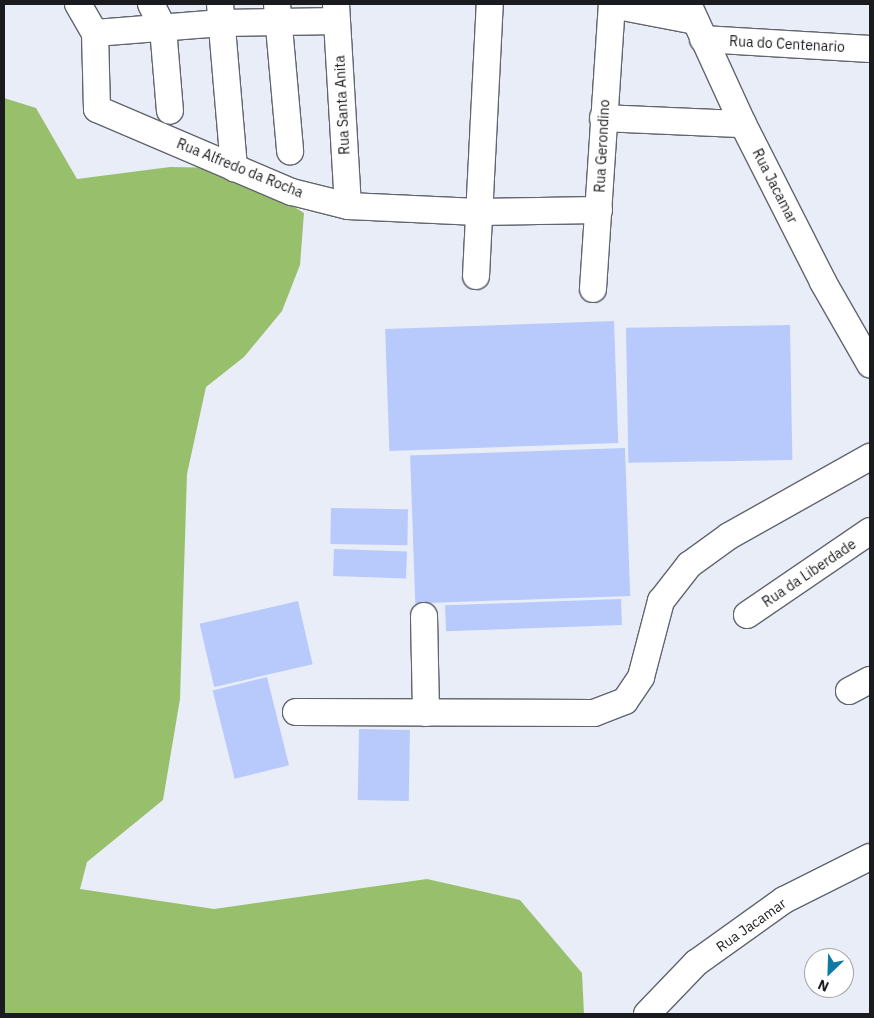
<!DOCTYPE html>
<html>
<head>
<meta charset="utf-8">
<style>
  body { margin:0 }
  #map { position:relative; width:874px; height:1018px; overflow:hidden; background:#e9edf8; font-family:"IBM Plex Sans",sans-serif }
  div>[style] { position:absolute }
  [style*='--x'] { left:calc(var(--x)*1px); top:calc(var(--y)*1px); width:calc(var(--w)*1px); rotate:calc(var(--a)*1deg) }
  .forest>* { inset:0; background:#98c06c }
  .building>* { inset:0; background:#b8cafb; transform-origin:0 0 }
  .roads { filter:drop-shadow(1px 0 #61656e) drop-shadow(-1px 0 #61656e) drop-shadow(0 1px #61656e) drop-shadow(0 -1px #61656e) }
  .minor>* { height:26px; margin:-13px; padding:0 13px; transform-origin:13px; border-radius:13px; background:#fff }
  span { translate:-50% -50%; white-space:nowrap; text-align:center; line-height:1.15; -webkit-text-stroke:5px #fff; paint-order:stroke }
  .street-label { font-size:14px; color:#191b1e }
  .frame { position:absolute; inset:0; border:5px solid #191b1e; pointer-events:none }
  .north { position:absolute; left:804px; top:948px; width:50px; height:50px; box-sizing:border-box; background:#fff; border:1px solid #a3a4a5; border-radius:50%; rotate:204deg; font-size:14px; font-weight:700; line-height:20px; text-align:center; color:#191b1e }
  .north::after { content:''; display:block; margin:auto; width:18px; height:22px; background:#0f7aa4; clip-path:polygon(50% 0,100% 100%,50% 72%,0 100%) }
</style>
</head>
<body>
<div id="map">
  <div class="forest">
    <div style="clip-path:polygon(4px 98px,36px 108px,77px 179px,170px 167px,232px 168px,304px 213px,300px 265px,282px 311px,244px 357px,206px 387px,187px 474px,180px 699px,163px 800px,87px 862px,80px 889px,214px 909px,427px 879px,520px 900px,582px 973px,584px 1014px,4px 1014px)"></div>
  </div>
  <div class="building">
    <div style="left:614px;top:321px;width:122px;height:229px;rotate:88deg"></div>
    <div style="left:790px;top:325px;width:135px;height:164px;rotate:89deg"></div>
    <div style="left:625px;top:448px;width:148px;height:215px;rotate:88deg"></div>
    <div style="left:331px;top:508px;width:77px;height:36px;rotate:1deg"></div>
    <div style="left:334px;top:549px;width:73px;height:27px;rotate:2deg"></div>
    <div style="left:621px;top:599px;width:26px;height:176px;rotate:88deg"></div>
    <div style="left:298px;top:601px;width:65px;height:101px;rotate:77deg"></div>
    <div style="left:267px;top:677px;width:91px;height:56px;rotate:76deg"></div>
    <div style="left:359px;top:729px;width:51px;height:71px;rotate:1deg"></div>
  </div>
  <div class="roads">
    <div class="minor">
      <div style="--x:78;--y:4;--w:34;--a:60"></div>
      <div style="--x:95;--y:33;--w:76;--a:88.5"></div>
      <div style="--x:97;--y:109;--w:212;--a:23.1"></div>
      <div style="--x:292;--y:192;--w:58;--a:14"></div>
      <div style="--x:348;--y:206;--w:130;--a:2.6"></div>
      <div style="--x:478;--y:212;--w:121;--a:-0.9"></div>
      <div style="--x:151;--y:4;--w:27;--a:63"></div>
      <div style="--x:163;--y:28;--w:83;--a:85.2"></div>
      <div style="--x:220;--y:4;--w:165;--a:85.1"></div>
      <div style="--x:277;--y:4;--w:148;--a:84.9"></div>
      <div style="--x:336;--y:4;--w:202;--a:86.6"></div>
      <div style="--x:688;--y:4;--w:132;--a:65.4"></div>
      <div style="--x:743;--y:124;--w:177;--a:63.1"></div>
      <div style="--x:823;--y:282;--w:95;--a:60.2"></div>
      <div style="--x:612;--y:5;--w:85;--a:10.9"></div>
      <div style="--x:95;--y:33;--w:127;--a:-4.5"></div>
      <div style="--x:222;--y:23;--w:115;--a:-1"></div>
      <div style="--x:703;--y:39;--w:167;--a:3.4"></div>
      <div style="--x:603;--y:118;--w:140;--a:2.5"></div>
      <div style="--x:476;--y:276;--w:272;--a:-87.1"></div>
      <div style="--x:593;--y:289;--w:286;--a:-86.2"></div>
      <div style="--x:747;--y:615;--w:149;--a:-34.3"></div>
      <div style="--x:424;--y:616;--w:97;--a:88.8"></div>
      <div style="--x:849;--y:691;--w:24;--a:-28"></div>
      <div style="--x:296;--y:712;--w:298;--a:0.2"></div>
      <div style="--x:594;--y:713;--w:33;--a:-21"></div>
      <div style="--x:625;--y:701;--w:29;--a:-56"></div>
      <div style="--x:641;--y:677;--w:79;--a:-75.3"></div>
      <div style="--x:661;--y:601;--w:46;--a:-52.1"></div>
      <div style="--x:689;--y:565;--w:49;--a:-35.9"></div>
      <div style="--x:729;--y:536;--w:162;--a:-29.3"></div>
      <div style="--x:647;--y:1014;--w:71;--a:-46.1"></div>
      <div style="--x:696;--y:963;--w:108;--a:-35.6"></div>
      <div style="--x:784;--y:900;--w:96;--a:-26.6"></div>
    </div>
  </div>
  <div class="street-label">
    <span style="left:787px;top:44px;rotate:3deg">Rua do Centenario</span>
    <span style="left:342px;top:105px;rotate:-93deg">Rua Santa Anita</span>
    <span style="left:602px;top:146px;rotate:-87deg">Rua Gerondino</span>
    <span style="left:240px;top:168px;rotate:22deg">Rua Alfredo da Rocha</span>
    <span style="left:775px;top:186px;rotate:63deg">Rua Jacamar</span>
    <span style="left:809px;top:573px;rotate:-34deg">Rua da Liberdade</span>
    <span style="left:751px;top:925px;rotate:-35deg">Rua Jacamar</span>
  </div>
  <div class="frame"></div>
  <div class="north">N</div>
</div>
</body>
</html>
